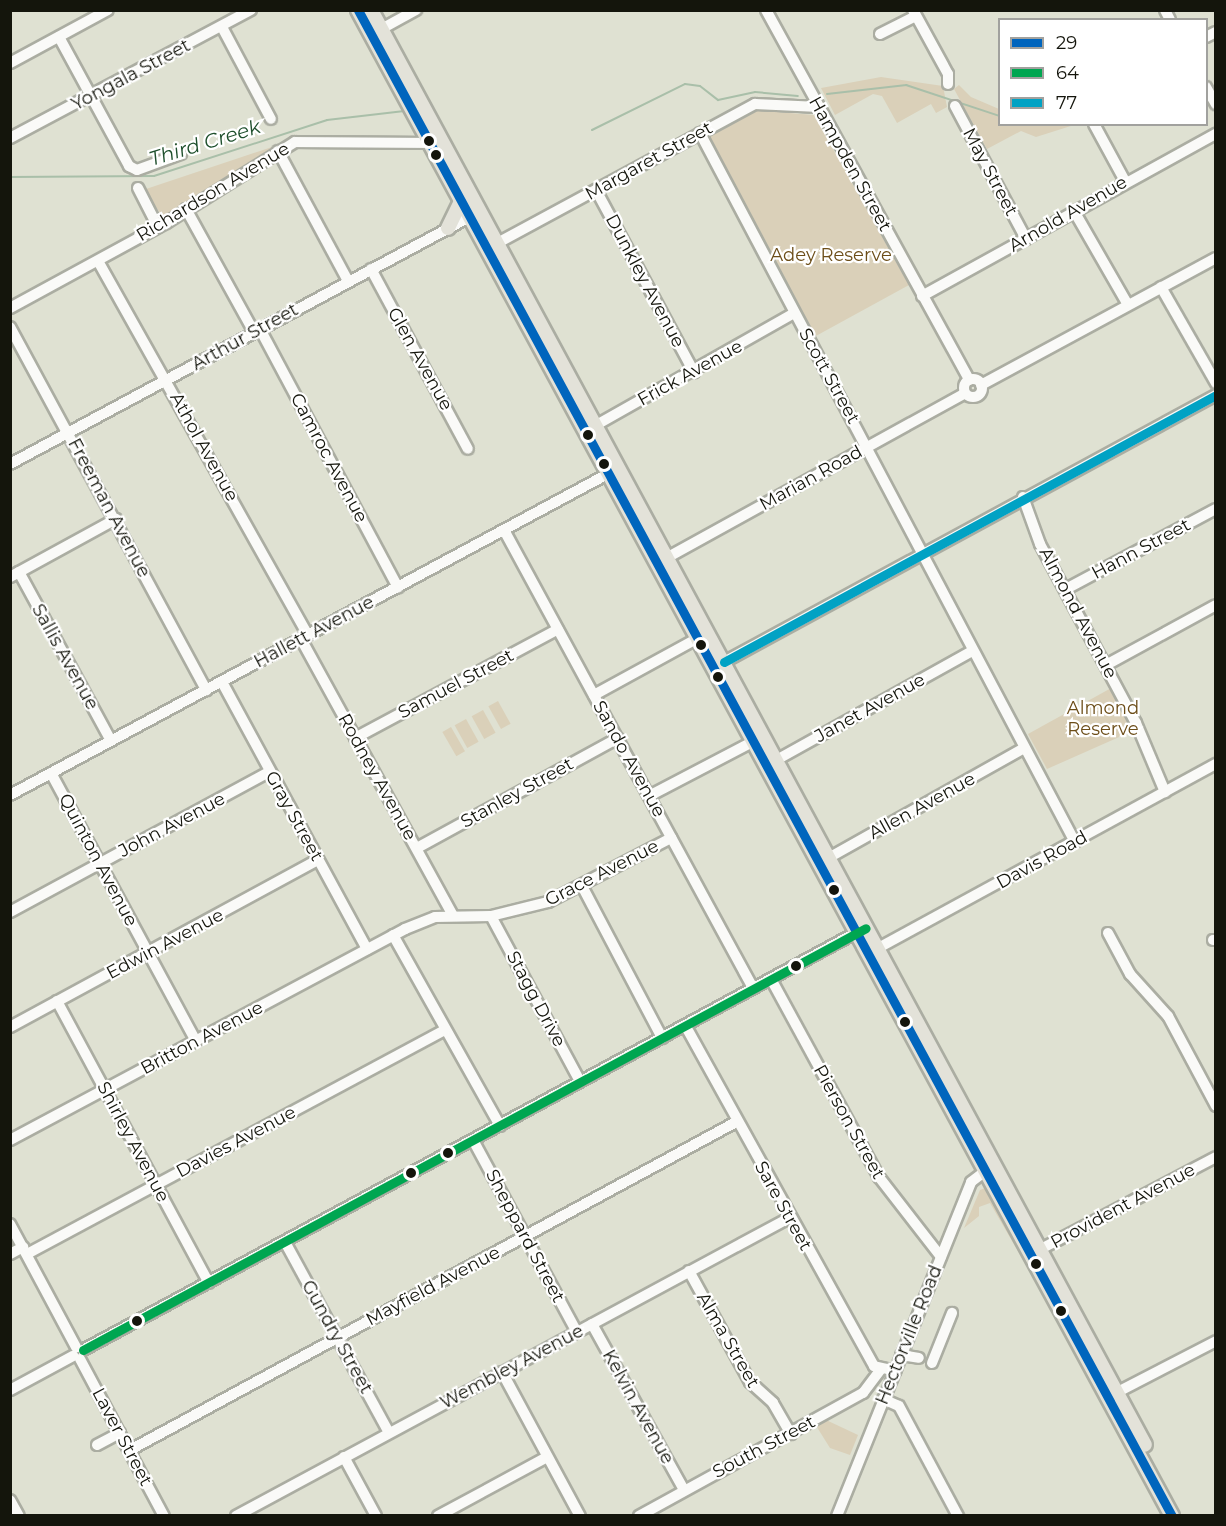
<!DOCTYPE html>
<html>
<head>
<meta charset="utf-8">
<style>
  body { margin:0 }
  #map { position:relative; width:1226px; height:1526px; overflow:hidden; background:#dfe1d2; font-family:Montserrat,sans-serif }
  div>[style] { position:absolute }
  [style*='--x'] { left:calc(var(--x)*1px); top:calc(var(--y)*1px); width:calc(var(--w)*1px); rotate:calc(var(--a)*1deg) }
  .green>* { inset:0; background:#dad0b9; transform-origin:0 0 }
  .stream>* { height:2px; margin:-1px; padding:0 1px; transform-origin:1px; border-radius:1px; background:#a9bfa9 }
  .roads { filter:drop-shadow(2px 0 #abada2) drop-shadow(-2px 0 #abada2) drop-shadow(0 2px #abada2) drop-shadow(0 -2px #abada2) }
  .minor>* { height:10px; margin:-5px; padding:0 5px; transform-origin:5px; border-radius:5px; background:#fafaf8 }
  .minor>.ring { margin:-5px; padding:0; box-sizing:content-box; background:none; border:10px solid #fafaf8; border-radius:50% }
  .major>* { height:14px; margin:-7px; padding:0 7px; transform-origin:7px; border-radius:7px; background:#e3e2d9 }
  .bus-1>* { height:9px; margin:-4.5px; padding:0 4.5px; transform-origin:4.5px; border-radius:4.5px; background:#0065bd }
  .bus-2>* { height:9px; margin:-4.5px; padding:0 4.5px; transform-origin:4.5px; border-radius:4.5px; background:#00a651 }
  .bus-3>* { height:9px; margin:-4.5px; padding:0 4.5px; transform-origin:4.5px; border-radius:4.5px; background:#01a2c4 }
  .dots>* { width:16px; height:16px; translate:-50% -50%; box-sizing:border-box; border:3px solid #fff; border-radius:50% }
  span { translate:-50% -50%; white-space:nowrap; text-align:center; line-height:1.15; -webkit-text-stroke:4.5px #fff; paint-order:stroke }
  .street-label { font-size:18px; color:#14150c }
  .park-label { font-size:18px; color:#6c4d18 }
  .water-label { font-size:20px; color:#1e4f2c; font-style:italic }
  .frame { position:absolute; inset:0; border:12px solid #14150c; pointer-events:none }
  .legend { position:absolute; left:998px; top:18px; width:210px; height:108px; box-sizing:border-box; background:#fff; border:2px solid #a1a19e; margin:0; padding:8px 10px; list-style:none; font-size:18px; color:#14150c }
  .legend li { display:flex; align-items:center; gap:12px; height:30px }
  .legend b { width:30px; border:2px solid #a1a19e }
</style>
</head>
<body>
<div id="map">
  <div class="green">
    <div style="clip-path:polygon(881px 77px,943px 86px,947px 107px,936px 113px,931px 104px,897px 123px,882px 96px,873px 94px,835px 115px,821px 88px)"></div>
    <div style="clip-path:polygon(959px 85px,971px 97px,999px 109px,1000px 124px,1074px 125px,1036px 137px,1021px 131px,987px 149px,954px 89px)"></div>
    <div style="clip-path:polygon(752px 110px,814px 115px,909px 285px,814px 337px,704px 134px)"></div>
    <div style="clip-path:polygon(281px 144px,164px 218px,143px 190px)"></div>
    <div style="clip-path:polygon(1113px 687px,1135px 730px,1047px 769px,1028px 734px)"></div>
    <div style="left:498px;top:701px;width:26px;height:11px;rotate:61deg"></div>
    <div style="left:483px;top:710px;width:26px;height:13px;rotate:61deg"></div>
    <div style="left:466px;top:719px;width:26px;height:13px;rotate:61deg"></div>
    <div style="left:451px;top:727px;width:28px;height:10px;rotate:60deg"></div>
    <div style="clip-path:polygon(985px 1188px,986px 1189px,1045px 1298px,990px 1203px,979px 1207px,979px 1216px,964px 1228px,980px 1190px)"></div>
    <div style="clip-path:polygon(824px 1419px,858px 1435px,850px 1455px,830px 1448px,815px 1424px)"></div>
  </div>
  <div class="stream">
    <div style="--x:827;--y:94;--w:80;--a:-6.5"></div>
    <div style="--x:906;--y:85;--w:99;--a:18.3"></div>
    <div style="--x:1023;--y:124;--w:19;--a:0"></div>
    <div style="--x:592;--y:130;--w:104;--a:-26.3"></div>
    <div style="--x:685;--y:84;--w:15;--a:8"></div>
    <div style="--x:700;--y:86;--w:23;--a:38"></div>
    <div style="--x:718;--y:100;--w:38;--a:-12"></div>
    <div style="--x:755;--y:92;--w:43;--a:5.3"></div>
    <div style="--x:10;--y:177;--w:144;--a:-0.4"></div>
    <div style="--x:154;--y:176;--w:182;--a:-17.9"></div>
    <div style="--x:327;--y:120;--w:78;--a:-6.7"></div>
  </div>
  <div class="roads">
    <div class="minor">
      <div style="--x:766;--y:10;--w:422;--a:61.2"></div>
      <div style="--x:913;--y:10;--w:73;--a:61.3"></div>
      <div style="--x:948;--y:74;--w:10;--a:90"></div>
      <div style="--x:1165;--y:10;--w:11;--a:63"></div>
      <div style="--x:222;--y:27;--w:104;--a:62"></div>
      <div style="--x:376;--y:32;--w:46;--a:-28.8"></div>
      <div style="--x:880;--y:34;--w:40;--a:-26.6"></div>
      <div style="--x:59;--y:37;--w:147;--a:61.5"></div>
      <div style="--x:129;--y:166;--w:9;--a:27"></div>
      <div style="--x:137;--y:170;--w:47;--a:-20"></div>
      <div style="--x:1206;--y:37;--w:11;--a:-27"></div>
      <div style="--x:10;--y:63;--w:111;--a:-28.4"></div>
      <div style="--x:1206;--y:87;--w:20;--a:60"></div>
      <div style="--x:955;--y:106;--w:151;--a:61.9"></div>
      <div style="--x:1094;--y:124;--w:65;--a:61.5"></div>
      <div style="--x:700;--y:133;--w:802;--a:62.13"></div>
      <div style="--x:10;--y:138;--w:273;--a:-28"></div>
      <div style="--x:278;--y:151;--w:148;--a:61.7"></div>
      <div style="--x:138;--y:188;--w:44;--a:62.9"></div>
      <div style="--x:596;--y:190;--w:207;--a:61.7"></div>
      <div style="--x:186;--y:209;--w:141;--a:61.1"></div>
      <div style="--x:1074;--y:211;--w:108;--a:60.1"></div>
      <div style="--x:492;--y:246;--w:299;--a:-28.4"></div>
      <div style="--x:755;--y:104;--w:64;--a:2.7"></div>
      <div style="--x:98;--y:261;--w:429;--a:60.7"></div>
      <div style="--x:371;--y:269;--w:204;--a:61.7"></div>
      <div style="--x:1161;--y:287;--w:111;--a:60.2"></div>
      <div style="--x:922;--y:296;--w:336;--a:-28.9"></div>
      <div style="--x:10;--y:308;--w:178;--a:-28.6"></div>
      <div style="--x:166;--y:223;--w:152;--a:-32.1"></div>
      <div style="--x:295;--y:142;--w:135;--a:0.4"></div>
      <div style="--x:10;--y:327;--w:413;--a:61.6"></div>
      <div style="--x:260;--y:329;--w:293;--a:61.9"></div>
      <div class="ring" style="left:964px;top:379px;width:8px;height:8px"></div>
      <div style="--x:981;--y:385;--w:267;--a:-28.4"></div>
      <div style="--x:591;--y:428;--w:233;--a:-29.5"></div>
      <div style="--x:10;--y:464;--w:528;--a:-28.26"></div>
      <div style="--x:1023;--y:497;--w:50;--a:70.1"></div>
      <div style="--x:1040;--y:544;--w:203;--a:61.8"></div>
      <div style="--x:1136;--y:723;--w:75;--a:67.2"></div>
      <div style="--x:504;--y:530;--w:521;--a:61.47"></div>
      <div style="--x:661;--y:561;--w:347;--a:-28.9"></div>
      <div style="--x:19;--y:572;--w:192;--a:61.4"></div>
      <div style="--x:10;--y:577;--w:121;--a:-28.7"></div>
      <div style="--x:1066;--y:589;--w:170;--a:-28.1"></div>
      <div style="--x:301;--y:639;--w:315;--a:61.2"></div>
      <div style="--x:724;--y:662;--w:560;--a:-28.49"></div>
      <div style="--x:1106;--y:665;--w:125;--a:-28.6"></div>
      <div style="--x:222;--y:682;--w:304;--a:61.5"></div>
      <div style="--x:594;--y:695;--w:119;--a:-28.7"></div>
      <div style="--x:355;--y:738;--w:230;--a:-28.2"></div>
      <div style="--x:771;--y:763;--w:230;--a:-29.1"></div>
      <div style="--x:51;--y:773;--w:305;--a:61.6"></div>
      <div style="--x:10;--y:795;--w:687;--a:-28.24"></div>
      <div style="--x:649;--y:796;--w:123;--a:-27.6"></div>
      <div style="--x:417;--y:848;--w:229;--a:-28.7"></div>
      <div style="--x:823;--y:861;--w:231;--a:-29.3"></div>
      <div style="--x:582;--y:886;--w:172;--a:62.2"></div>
      <div style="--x:10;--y:912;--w:294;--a:-28.4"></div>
      <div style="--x:491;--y:916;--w:187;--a:61.7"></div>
      <div style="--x:1108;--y:933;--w:47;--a:61.8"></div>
      <div style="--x:1130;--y:974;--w:57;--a:47.9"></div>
      <div style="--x:1168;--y:1016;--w:102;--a:61.9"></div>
      <div style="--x:393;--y:935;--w:219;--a:60.7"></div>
      <div style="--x:1213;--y:940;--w:3;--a:0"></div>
      <div style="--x:871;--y:952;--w:393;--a:-28.6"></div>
      <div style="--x:771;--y:979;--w:226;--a:61.4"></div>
      <div style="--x:879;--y:1177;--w:101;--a:52.2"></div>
      <div style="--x:57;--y:1001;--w:320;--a:61.7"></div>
      <div style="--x:685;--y:1025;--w:390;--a:61"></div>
      <div style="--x:874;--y:1366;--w:22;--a:13"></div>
      <div style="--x:10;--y:1027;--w:350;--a:-28.5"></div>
      <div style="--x:10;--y:1140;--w:448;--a:-28.1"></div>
      <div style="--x:405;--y:929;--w:32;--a:-22"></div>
      <div style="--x:435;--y:917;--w:56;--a:-1"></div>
      <div style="--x:491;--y:916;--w:59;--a:-13.8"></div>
      <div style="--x:548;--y:902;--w:139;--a:-27.5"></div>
      <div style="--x:473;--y:1140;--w:218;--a:61.6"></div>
      <div style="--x:10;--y:1224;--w:140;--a:61.8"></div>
      <div style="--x:285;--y:1242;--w:217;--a:61.4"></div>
      <div style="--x:1035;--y:1252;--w:204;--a:-27.7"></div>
      <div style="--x:10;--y:1254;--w:15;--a:-28"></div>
      <div style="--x:27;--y:1254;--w:474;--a:-28.2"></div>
      <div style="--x:689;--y:1271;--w:127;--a:61.2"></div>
      <div style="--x:750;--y:1382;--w:31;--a:42"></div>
      <div style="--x:773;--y:1403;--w:36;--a:60"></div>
      <div style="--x:592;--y:1324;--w:190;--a:61"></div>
      <div style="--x:83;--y:1350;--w:886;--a:-28.36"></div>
      <div style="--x:901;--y:1355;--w:18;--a:9"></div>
      <div style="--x:80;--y:1359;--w:178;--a:61.9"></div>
      <div style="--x:932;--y:1363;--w:54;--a:-68.2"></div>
      <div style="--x:502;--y:1372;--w:164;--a:61.6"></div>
      <div style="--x:10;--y:1390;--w:72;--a:-28.4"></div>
      <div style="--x:1112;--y:1395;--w:117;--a:-27.4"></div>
      <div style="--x:883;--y:1399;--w:17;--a:24"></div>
      <div style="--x:899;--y:1406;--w:125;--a:61.8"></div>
      <div style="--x:97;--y:1445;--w:26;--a:-28"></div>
      <div style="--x:130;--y:1450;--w:689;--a:-28.42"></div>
      <div style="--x:344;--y:1457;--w:67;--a:61.5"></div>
      <div style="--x:10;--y:1500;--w:18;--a:61"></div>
      <div style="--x:236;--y:1516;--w:628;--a:-28.32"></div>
      <div style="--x:438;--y:1516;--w:124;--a:-28.4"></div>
      <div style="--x:639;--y:1516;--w:256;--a:-28.8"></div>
      <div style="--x:863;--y:1393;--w:30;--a:-53"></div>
      <div style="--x:837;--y:1516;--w:360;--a:-68.1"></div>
      <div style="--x:971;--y:1182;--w:26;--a:-37"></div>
    </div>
    <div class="major">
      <div style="--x:358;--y:10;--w:1712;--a:61.61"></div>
      <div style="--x:371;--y:10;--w:1630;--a:61.66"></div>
      <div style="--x:448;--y:228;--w:30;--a:-64"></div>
    </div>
  </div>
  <div class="bus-1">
    <div style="--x:358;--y:10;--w:1712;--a:61.61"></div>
  </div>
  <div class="bus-2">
    <div style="--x:83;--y:1350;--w:889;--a:-28.32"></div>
  </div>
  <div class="bus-3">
    <div style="--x:724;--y:662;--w:560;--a:-28.49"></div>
  </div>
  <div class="dots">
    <div style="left:429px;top:141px;background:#14150c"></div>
    <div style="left:436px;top:155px;background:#14150c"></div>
    <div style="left:588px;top:435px;background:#14150c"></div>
    <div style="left:604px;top:464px;background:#14150c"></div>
    <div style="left:701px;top:645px;background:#14150c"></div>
    <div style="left:718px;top:677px;background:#14150c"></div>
    <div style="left:834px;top:890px;background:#14150c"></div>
    <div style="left:796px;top:966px;background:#14150c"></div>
    <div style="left:905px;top:1022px;background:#14150c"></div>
    <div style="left:448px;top:1153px;background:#14150c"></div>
    <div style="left:411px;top:1173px;background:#14150c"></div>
    <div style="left:1036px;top:1264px;background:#14150c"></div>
    <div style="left:1061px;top:1311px;background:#14150c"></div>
    <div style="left:137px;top:1321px;background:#14150c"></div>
  </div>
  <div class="street-label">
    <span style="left:131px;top:75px;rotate:-28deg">Yongala Street</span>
    <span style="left:649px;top:161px;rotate:-29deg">Margaret Street</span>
    <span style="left:850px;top:164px;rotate:61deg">Hampden Street</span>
    <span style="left:990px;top:172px;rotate:62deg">May Street</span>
    <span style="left:213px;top:192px;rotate:-31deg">Richardson Avenue</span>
    <span style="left:1068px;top:214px;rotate:-30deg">Arnold Avenue</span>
    <span style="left:645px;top:281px;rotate:62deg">Dunkley Avenue</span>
    <span style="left:245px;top:337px;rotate:-29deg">Arthur Street</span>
    <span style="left:420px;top:359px;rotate:61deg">Glen Avenue</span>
    <span style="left:690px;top:373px;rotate:-29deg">Frick Avenue</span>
    <span style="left:829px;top:376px;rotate:61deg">Scott Street</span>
    <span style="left:204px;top:447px;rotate:61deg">Athol Avenue</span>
    <span style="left:329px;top:458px;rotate:62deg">Camroc Avenue</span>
    <span style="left:811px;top:478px;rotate:-29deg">Marian Road</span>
    <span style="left:109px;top:508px;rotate:62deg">Freeman Avenue</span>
    <span style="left:1141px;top:549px;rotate:-28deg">Hann Street</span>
    <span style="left:1078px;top:613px;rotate:62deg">Almond Avenue</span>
    <span style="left:314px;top:632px;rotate:-28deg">Hallett Avenue</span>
    <span style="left:65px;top:657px;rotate:61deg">Sallis Avenue</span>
    <span style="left:456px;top:684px;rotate:-28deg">Samuel Street</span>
    <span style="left:870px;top:708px;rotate:-29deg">Janet Avenue</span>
    <span style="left:629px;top:759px;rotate:61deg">Sando Avenue</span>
    <span style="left:377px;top:777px;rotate:61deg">Rodney Avenue</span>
    <span style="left:517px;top:793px;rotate:-29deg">Stanley Street</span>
    <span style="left:922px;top:806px;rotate:-29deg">Allen Avenue</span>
    <span style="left:294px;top:816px;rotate:61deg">Gray Street</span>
    <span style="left:172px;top:825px;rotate:-28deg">John Avenue</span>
    <span style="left:98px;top:860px;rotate:62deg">Quinton Avenue</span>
    <span style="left:1042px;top:860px;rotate:-29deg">Davis Road</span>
    <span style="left:602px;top:873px;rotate:-27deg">Grace Avenue</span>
    <span style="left:165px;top:944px;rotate:-28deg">Edwin Avenue</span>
    <span style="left:536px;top:999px;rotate:62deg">Stagg Drive</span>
    <span style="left:202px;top:1038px;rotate:-28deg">Britton Avenue</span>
    <span style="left:849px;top:1122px;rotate:61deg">Pierson Street</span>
    <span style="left:133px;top:1142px;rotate:62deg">Shirley Avenue</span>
    <span style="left:236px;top:1142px;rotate:-28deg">Davies Avenue</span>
    <span style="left:783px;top:1206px;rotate:61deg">Sare Street</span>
    <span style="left:1123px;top:1206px;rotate:-28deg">Provident Avenue</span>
    <span style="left:525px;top:1236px;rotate:62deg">Sheppard Street</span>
    <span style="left:433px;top:1286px;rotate:-28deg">Mayfield Avenue</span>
    <span style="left:909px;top:1335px;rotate:-68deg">Hectorville Road</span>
    <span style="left:337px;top:1337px;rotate:61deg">Gundry Street</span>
    <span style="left:728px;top:1340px;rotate:60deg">Alma Street</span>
    <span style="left:512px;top:1367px;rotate:-28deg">Wembley Avenue</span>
    <span style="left:638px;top:1407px;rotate:61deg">Kelvin Avenue</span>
    <span style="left:122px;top:1437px;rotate:62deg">Laver Street</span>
    <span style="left:764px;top:1447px;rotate:-28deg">South Street</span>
  </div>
  <div class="park-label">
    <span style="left:831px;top:255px">Adey Reserve</span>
    <span style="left:1103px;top:719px">Almond<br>Reserve</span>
  </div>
  <div class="water-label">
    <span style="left:205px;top:143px;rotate:-17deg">Third Creek</span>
  </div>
  <div class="frame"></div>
  <ul class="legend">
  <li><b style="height:8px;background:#0065bd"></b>29</li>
  <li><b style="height:8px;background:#00a651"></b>64</li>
  <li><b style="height:8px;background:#01a2c4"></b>77</li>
  </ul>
</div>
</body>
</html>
